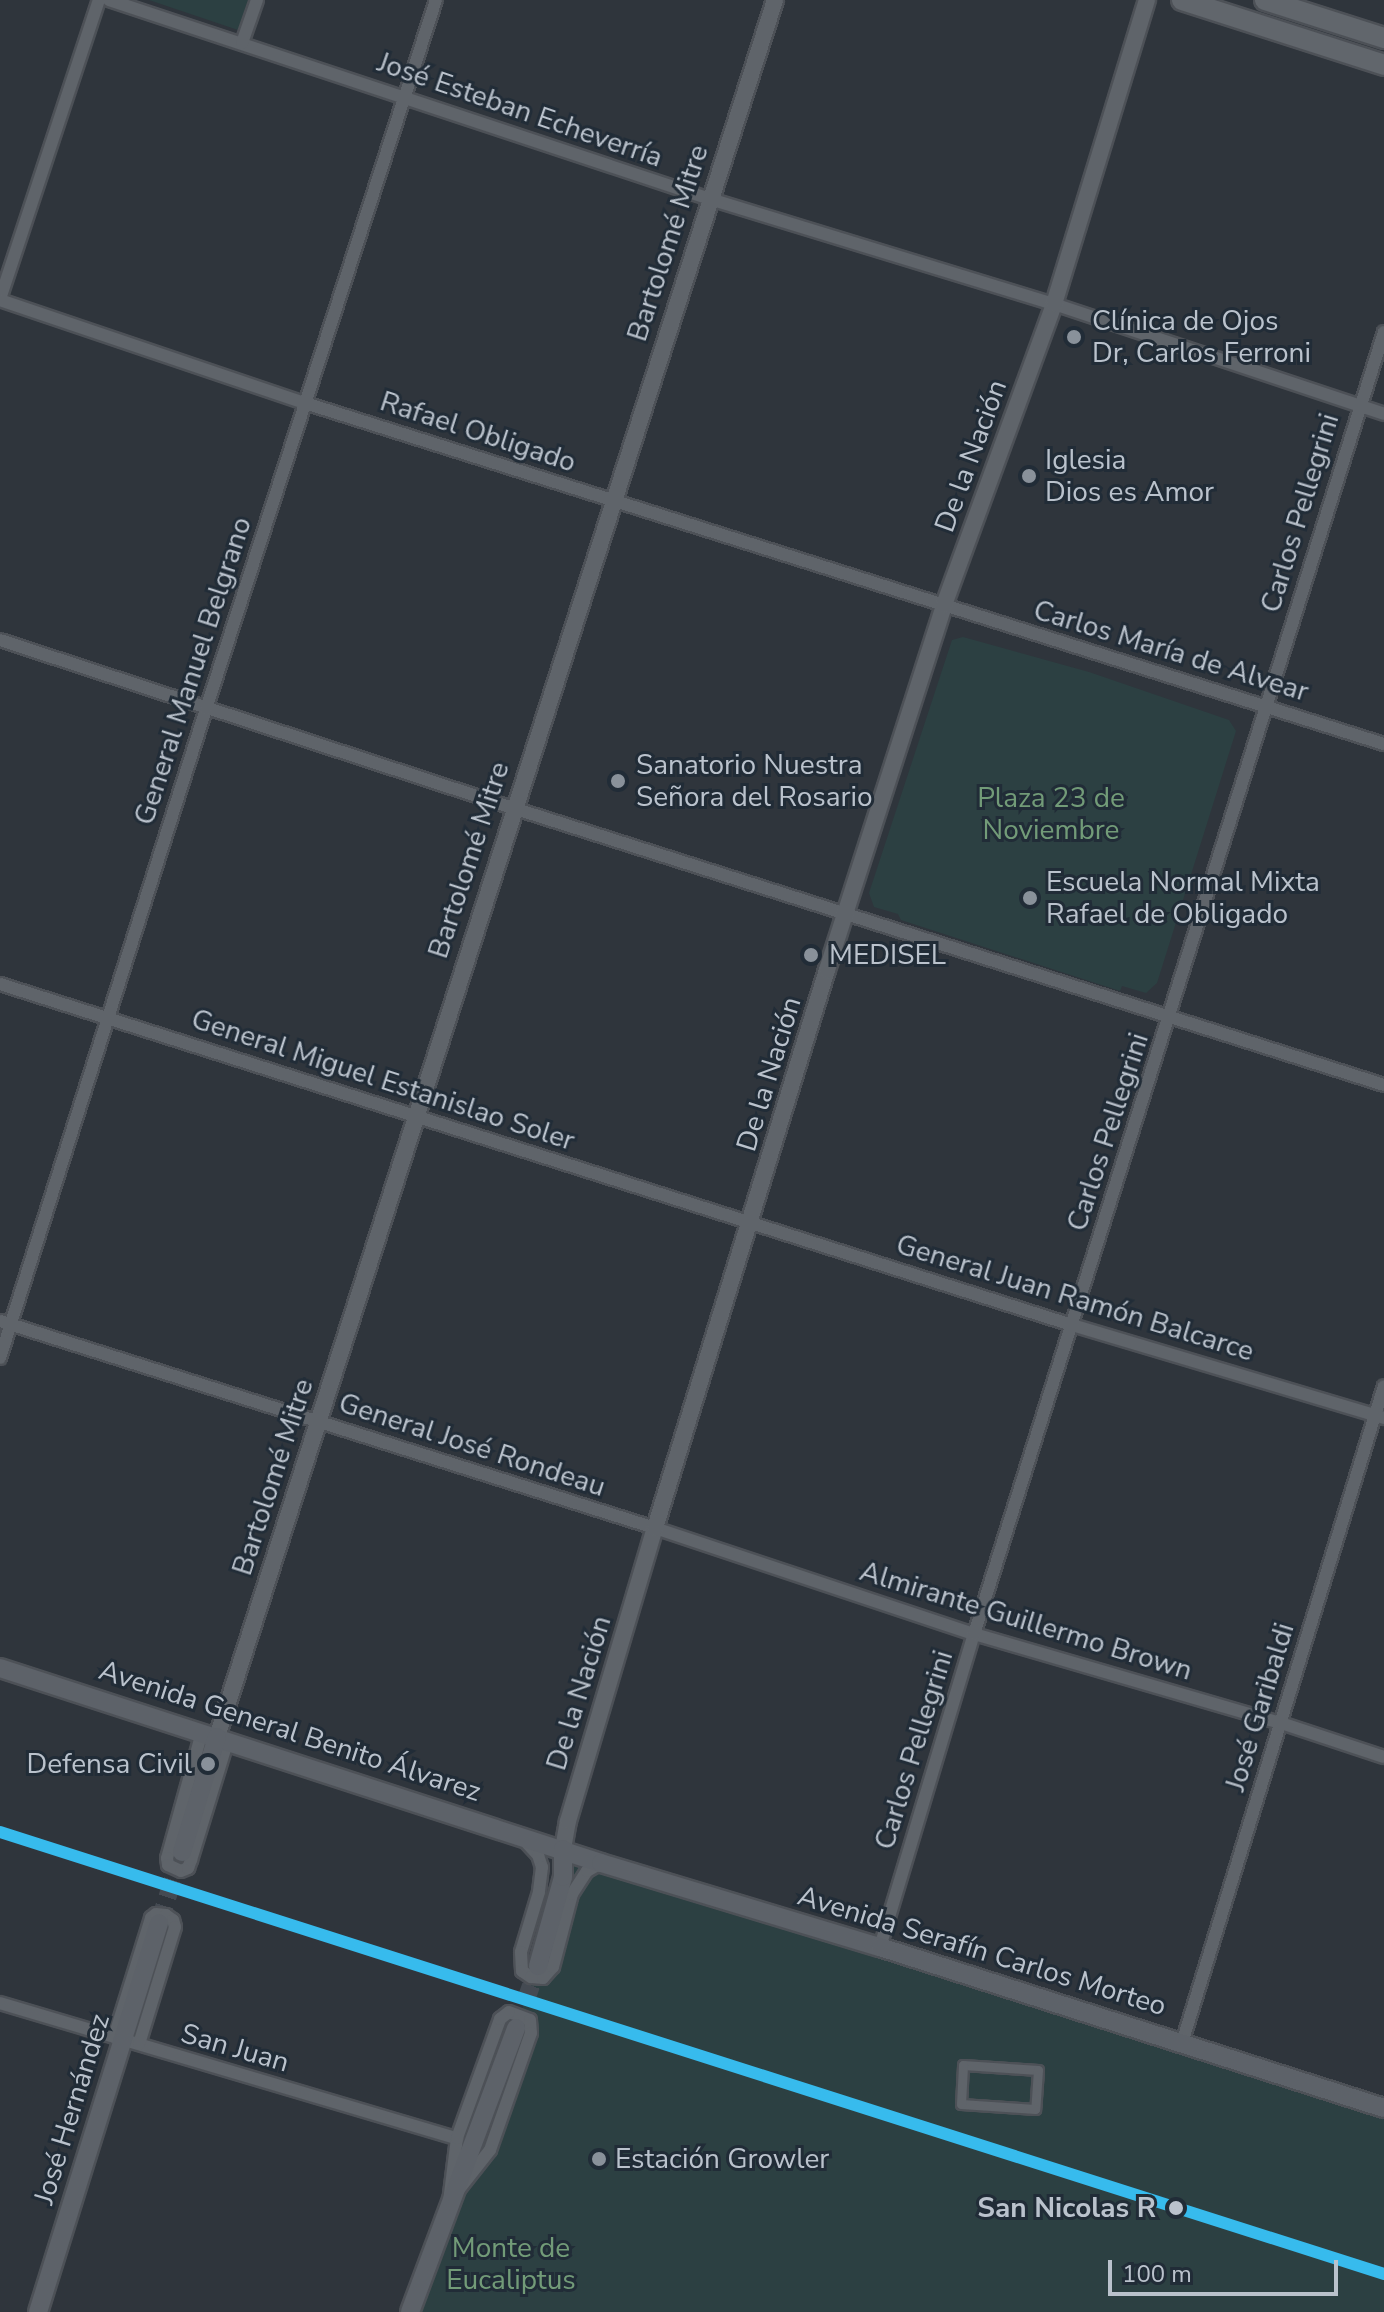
<!DOCTYPE html>
<html>
<head>
<meta charset="utf-8">
<style>
  body { margin:0 }
  #map { position:relative; width:1384px; height:2312px; overflow:hidden; background:#2f353c; font-family:"Nunito Sans",sans-serif }
  div>[style] { position:absolute }
  [style*='--x'] { left:calc(var(--x)*1px); top:calc(var(--y)*1px); width:calc(var(--w)*1px); rotate:calc(var(--a)*1deg) }
  .green>* { inset:0; background:#2c4042 }
  .secondary-tunnel>* { height:18px; margin-top:-9px; transform-origin:0; background:repeating-linear-gradient(90deg,#444a52 0 18px,transparent 0 27px) }
  .roads { filter:drop-shadow(2px 0 #4d5157) drop-shadow(-2px 0 #4d5157) drop-shadow(0 2px #4d5157) drop-shadow(0 -2px #4d5157) }
  .pedestrian>* { height:9px; margin:-4.5px; padding:0 4.5px; transform-origin:4.5px; border-radius:4.5px; background:#5f646a }
  .minor>* { height:12px; margin:-6px; padding:0 6px; transform-origin:6px; border-radius:6px; background:#5f646a }
  .tertiary>* { height:16px; margin:-8px; padding:0 8px; transform-origin:8px; border-radius:8px; background:#5f646a }
  .secondary>* { height:18px; margin:-9px; padding:0 9px; transform-origin:9px; border-radius:9px; background:#5d6269 }
  .primary>* { height:20px; margin:-10px; padding:0 10px; transform-origin:10px; border-radius:10px; background:#61666c }
  .rail-1>* { height:12px; margin:-6px; padding:0 6px; transform-origin:6px; border-radius:6px; background:#37bbed }
  .dots>* { width:22px; height:22px; translate:-50% -50%; box-sizing:border-box; border:4px solid #212c37; border-radius:50% }
  span { translate:-50% -50%; white-space:nowrap; text-align:center; line-height:1.15; -webkit-text-stroke:6px #212c37; paint-order:stroke }
  .street-label { font-size:28px; color:#bac2cc }
  .poi-label { font-size:28px; color:#bac2cc }
  .left { translate:0 -50%; text-align:left }
  .right { translate:-100% -50%; text-align:right }
  .park-label { font-size:28px; color:#729b78 }
  .stop-label { font-size:28px; color:#bac2cc; font-weight:700 }
  .scale { position:absolute; left:1108px; top:2260px; width:230px; height:36px; box-sizing:border-box; border:4px solid #bac2cc; border-top:0; padding-left:10px; font-size:24px; line-height:28px; white-space:nowrap; color:#bac2cc; -webkit-text-stroke:6px #212c37; paint-order:stroke }
</style>
</head>
<body>
<div id="map">
  <div class="green">
    <div style="clip-path:polygon(149px 0,248px 0,238px 30px)"></div>
    <div style="clip-path:polygon(963px 637px,1089px 672px,1229px 720px,1236px 731px,1157px 983px,1146px 993px,1122px 986px,1120px 991px,901px 920px,898px 914px,874px 907px,869px 893px,952px 640px)"></div>
    <div style="clip-path:polygon(563px 1849px,1384px 2108px,1384px 2312px,410px 2312px,538px 1966px)"></div>
  </div>
  <div class="secondary-tunnel">
    <div style="--x:159;--y:1923;--w:75;--a:-72.1"></div>
    <div style="--x:516;--y:2028;--w:66;--a:-70.5"></div>
  </div>
  <div class="roads">
    <div class="pedestrian">
      <div style="--x:963;--y:2065;--w:75;--a:3.8"></div>
      <div style="--x:1038;--y:2070;--w:39;--a:94"></div>
      <div style="--x:1035;--y:2109;--w:74;--a:-176.1"></div>
      <div style="--x:961;--y:2104;--w:39;--a:-87"></div>
    </div>
    <div class="minor">
      <div style="--x:109;--y:0;--w:633;--a:18.32"></div>
      <div style="--x:710;--y:199;--w:360;--a:17"></div>
      <div style="--x:1054;--y:304;--w:348;--a:18.4"></div>
      <div style="--x:242;--y:43;--w:46;--a:-70.8"></div>
      <div style="--x:0;--y:299;--w:315;--a:-71.7"></div>
      <div style="--x:0;--y:300;--w:322;--a:18.7"></div>
      <div style="--x:305;--y:403;--w:1132;--a:17.54"></div>
      <div style="--x:0;--y:640;--w:540;--a:18.13"></div>
      <div style="--x:513;--y:808;--w:914;--a:17.64"></div>
      <div style="--x:0;--y:984;--w:1125;--a:17.65"></div>
      <div style="--x:1072;--y:1325;--w:326;--a:16.6"></div>
      <div style="--x:0;--y:1321;--w:687;--a:17.54"></div>
      <div style="--x:655;--y:1528;--w:336;--a:18.4"></div>
      <div style="--x:974;--y:1634;--w:320;--a:16.2"></div>
      <div style="--x:1281;--y:1723;--w:108;--a:18.3"></div>
      <div style="--x:0;--y:1358;--w:681;--a:-72.39"></div>
      <div style="--x:206;--y:709;--w:745;--a:-72.03"></div>
      <div style="--x:202;--y:1732;--w:131;--a:105.5"></div>
      <div style="--x:167;--y:1858;--w:7;--a:82"></div>
      <div style="--x:168;--y:1865;--w:14;--a:25"></div>
      <div style="--x:181;--y:1871;--w:8;--a:-23"></div>
      <div style="--x:188;--y:1868;--w:9;--a:-69"></div>
      <div style="--x:191;--y:1860;--w:126;--a:-72.9"></div>
      <div style="--x:524;--y:1840;--w:21;--a:47"></div>
      <div style="--x:538;--y:1855;--w:13;--a:72"></div>
      <div style="--x:542;--y:1867;--w:25;--a:97"></div>
      <div style="--x:539;--y:1892;--w:63;--a:106.7"></div>
      <div style="--x:521;--y:1952;--w:19;--a:87"></div>
      <div style="--x:522;--y:1971;--w:11;--a:34"></div>
      <div style="--x:531;--y:1977;--w:12;--a:5"></div>
      <div style="--x:543;--y:1978;--w:15;--a:-48"></div>
      <div style="--x:553;--y:1967;--w:75;--a:-75.4"></div>
      <div style="--x:572;--y:1894;--w:27;--a:-57"></div>
      <div style="--x:587;--y:1871;--w:16;--a:-30"></div>
      <div style="--x:880;--y:1947;--w:327;--a:-73.3"></div>
      <div style="--x:974;--y:1634;--w:1365;--a:-72.52"></div>
      <div style="--x:0;--y:2003;--w:477;--a:16.5"></div>
      <div style="--x:509;--y:2012;--w:22;--a:21"></div>
      <div style="--x:530;--y:2020;--w:13;--a:86"></div>
      <div style="--x:531;--y:2033;--w:124;--a:109.3"></div>
      <div style="--x:490;--y:2150;--w:66;--a:128.3"></div>
      <div style="--x:449;--y:2202;--w:64;--a:-82.9"></div>
      <div style="--x:457;--y:2138;--w:127;--a:-70.1"></div>
      <div style="--x:500;--y:2019;--w:11;--a:-38"></div>
      <div style="--x:114;--y:2037;--w:125;--a:-72.7"></div>
      <div style="--x:151;--y:1918;--w:6;--a:-39"></div>
      <div style="--x:156;--y:1914;--w:10;--a:6"></div>
      <div style="--x:166;--y:1915;--w:9;--a:36"></div>
      <div style="--x:173;--y:1920;--w:7;--a:74"></div>
      <div style="--x:175;--y:1927;--w:122;--a:107.1"></div>
      <div style="--x:1182;--y:2043;--w:687;--a:-72.91"></div>
    </div>
    <div class="tertiary">
      <div style="--x:217;--y:1737;--w:1824;--a:-72.19"></div>
      <div style="--x:563;--y:1849;--w:28;--a:-80"></div>
      <div style="--x:568;--y:1821;--w:306;--a:-73.5"></div>
      <div style="--x:655;--y:1528;--w:584;--a:-72.87"></div>
      <div style="--x:827;--y:970;--w:383;--a:-72.2"></div>
      <div style="--x:944;--y:605;--w:320;--a:-69.9"></div>
      <div style="--x:1054;--y:304;--w:318;--a:-73"></div>
    </div>
    <div class="secondary">
      <div style="--x:0;--y:1668;--w:632;--a:17.98"></div>
      <div style="--x:601;--y:1863;--w:291;--a:16.8"></div>
      <div style="--x:880;--y:1947;--w:529;--a:17.72"></div>
      <div style="--x:182;--y:1852;--w:120;--a:-73.1"></div>
      <div style="--x:538;--y:1966;--w:92;--a:-74.3"></div>
      <div style="--x:563;--y:1877;--w:28;--a:-90"></div>
      <div style="--x:38;--y:2312;--w:407;--a:-72.7"></div>
      <div style="--x:410;--y:2312;--w:303;--a:-69.5"></div>
    </div>
    <div class="primary">
      <div style="--x:1182;--y:0;--w:212;--a:17.8"></div>
      <div style="--x:1265;--y:0;--w:125;--a:17.7"></div>
    </div>
  </div>
  <div class="rail-1">
    <div style="--x:0;--y:1832;--w:1453;--a:17.71"></div>
  </div>
  <div class="dots">
    <div style="left:1074px;top:337px;background:#89919a"></div>
    <div style="left:1029px;top:476px;background:#89919a"></div>
    <div style="left:618px;top:781px;background:#89919a"></div>
    <div style="left:1030px;top:898px;background:#89919a"></div>
    <div style="left:811px;top:955px;background:#89919a"></div>
    <div style="left:208px;top:1764px;background:#89919a"></div>
    <div style="left:599px;top:2159px;background:#89919a"></div>
    <div style="left:1176px;top:2208px;background:#bac2cc"></div>
  </div>
  <div class="street-label">
    <span style="left:520px;top:110px;rotate:19deg">José Esteban Echeverría</span>
    <span style="left:668px;top:243px;rotate:-72deg">Bartolomé Mitre</span>
    <span style="left:478px;top:432px;rotate:18deg">Rafael Obligado</span>
    <span style="left:971px;top:456px;rotate:-70deg">De la Nación</span>
    <span style="left:1300px;top:513px;rotate:-73deg">Carlos Pellegrini</span>
    <span style="left:1171px;top:651px;rotate:17deg">Carlos María de Alvear</span>
    <span style="left:193px;top:671px;rotate:-72deg">General Manuel Belgrano</span>
    <span style="left:469px;top:860px;rotate:-72deg">Bartolomé Mitre</span>
    <span style="left:769px;top:1074px;rotate:-73deg">De la Nación</span>
    <span style="left:383px;top:1080px;rotate:18deg">General Miguel Estanislao Soler</span>
    <span style="left:1108px;top:1132px;rotate:-72deg">Carlos Pellegrini</span>
    <span style="left:1075px;top:1298px;rotate:17deg">General Juan Ramón Balcarce</span>
    <span style="left:472px;top:1445px;rotate:18deg">General José Rondeau</span>
    <span style="left:273px;top:1477px;rotate:-72deg">Bartolomé Mitre</span>
    <span style="left:1026px;top:1621px;rotate:17deg">Almirante Guillermo Brown</span>
    <span style="left:579px;top:1693px;rotate:-73deg">De la Nación</span>
    <span style="left:1260px;top:1707px;rotate:-73deg">José Garibaldi</span>
    <span style="left:290px;top:1731px;rotate:18deg">Avenida General Benito Álvarez</span>
    <span style="left:914px;top:1750px;rotate:-73deg">Carlos Pellegrini</span>
    <span style="left:982px;top:1951px;rotate:17deg">Avenida Serafín Carlos Morteo</span>
    <span style="left:235px;top:2048px;rotate:16deg">San Juan</span>
    <span style="left:72px;top:2109px;rotate:-73deg">José Hernández</span>
  </div>
  <div class="poi-label">
    <span class="left" style="left:1092px;top:337px">Clínica de Ojos<br>Dr, Carlos Ferroni</span>
    <span class="left" style="left:1045px;top:476px">Iglesia<br>Dios es Amor</span>
    <span class="left" style="left:636px;top:781px">Sanatorio Nuestra<br>Señora del Rosario</span>
    <span class="left" style="left:1046px;top:898px">Escuela Normal Mixta<br>Rafael de Obligado</span>
    <span class="left" style="left:829px;top:955px">MEDISEL</span>
    <span class="right" style="left:192px;top:1764px">Defensa Civil</span>
    <span class="left" style="left:615px;top:2159px">Estación Growler</span>
  </div>
  <div class="park-label">
    <span style="left:1051px;top:814px">Plaza 23 de<br>Noviembre</span>
    <span style="left:511px;top:2264px">Monte de<br>Eucaliptus</span>
  </div>
  <div class="stop-label">
    <span class="right" style="left:1156px;top:2208px">San Nicolas R</span>
  </div>
  <div class="scale">100 m</div>
</div>
</body>
</html>
